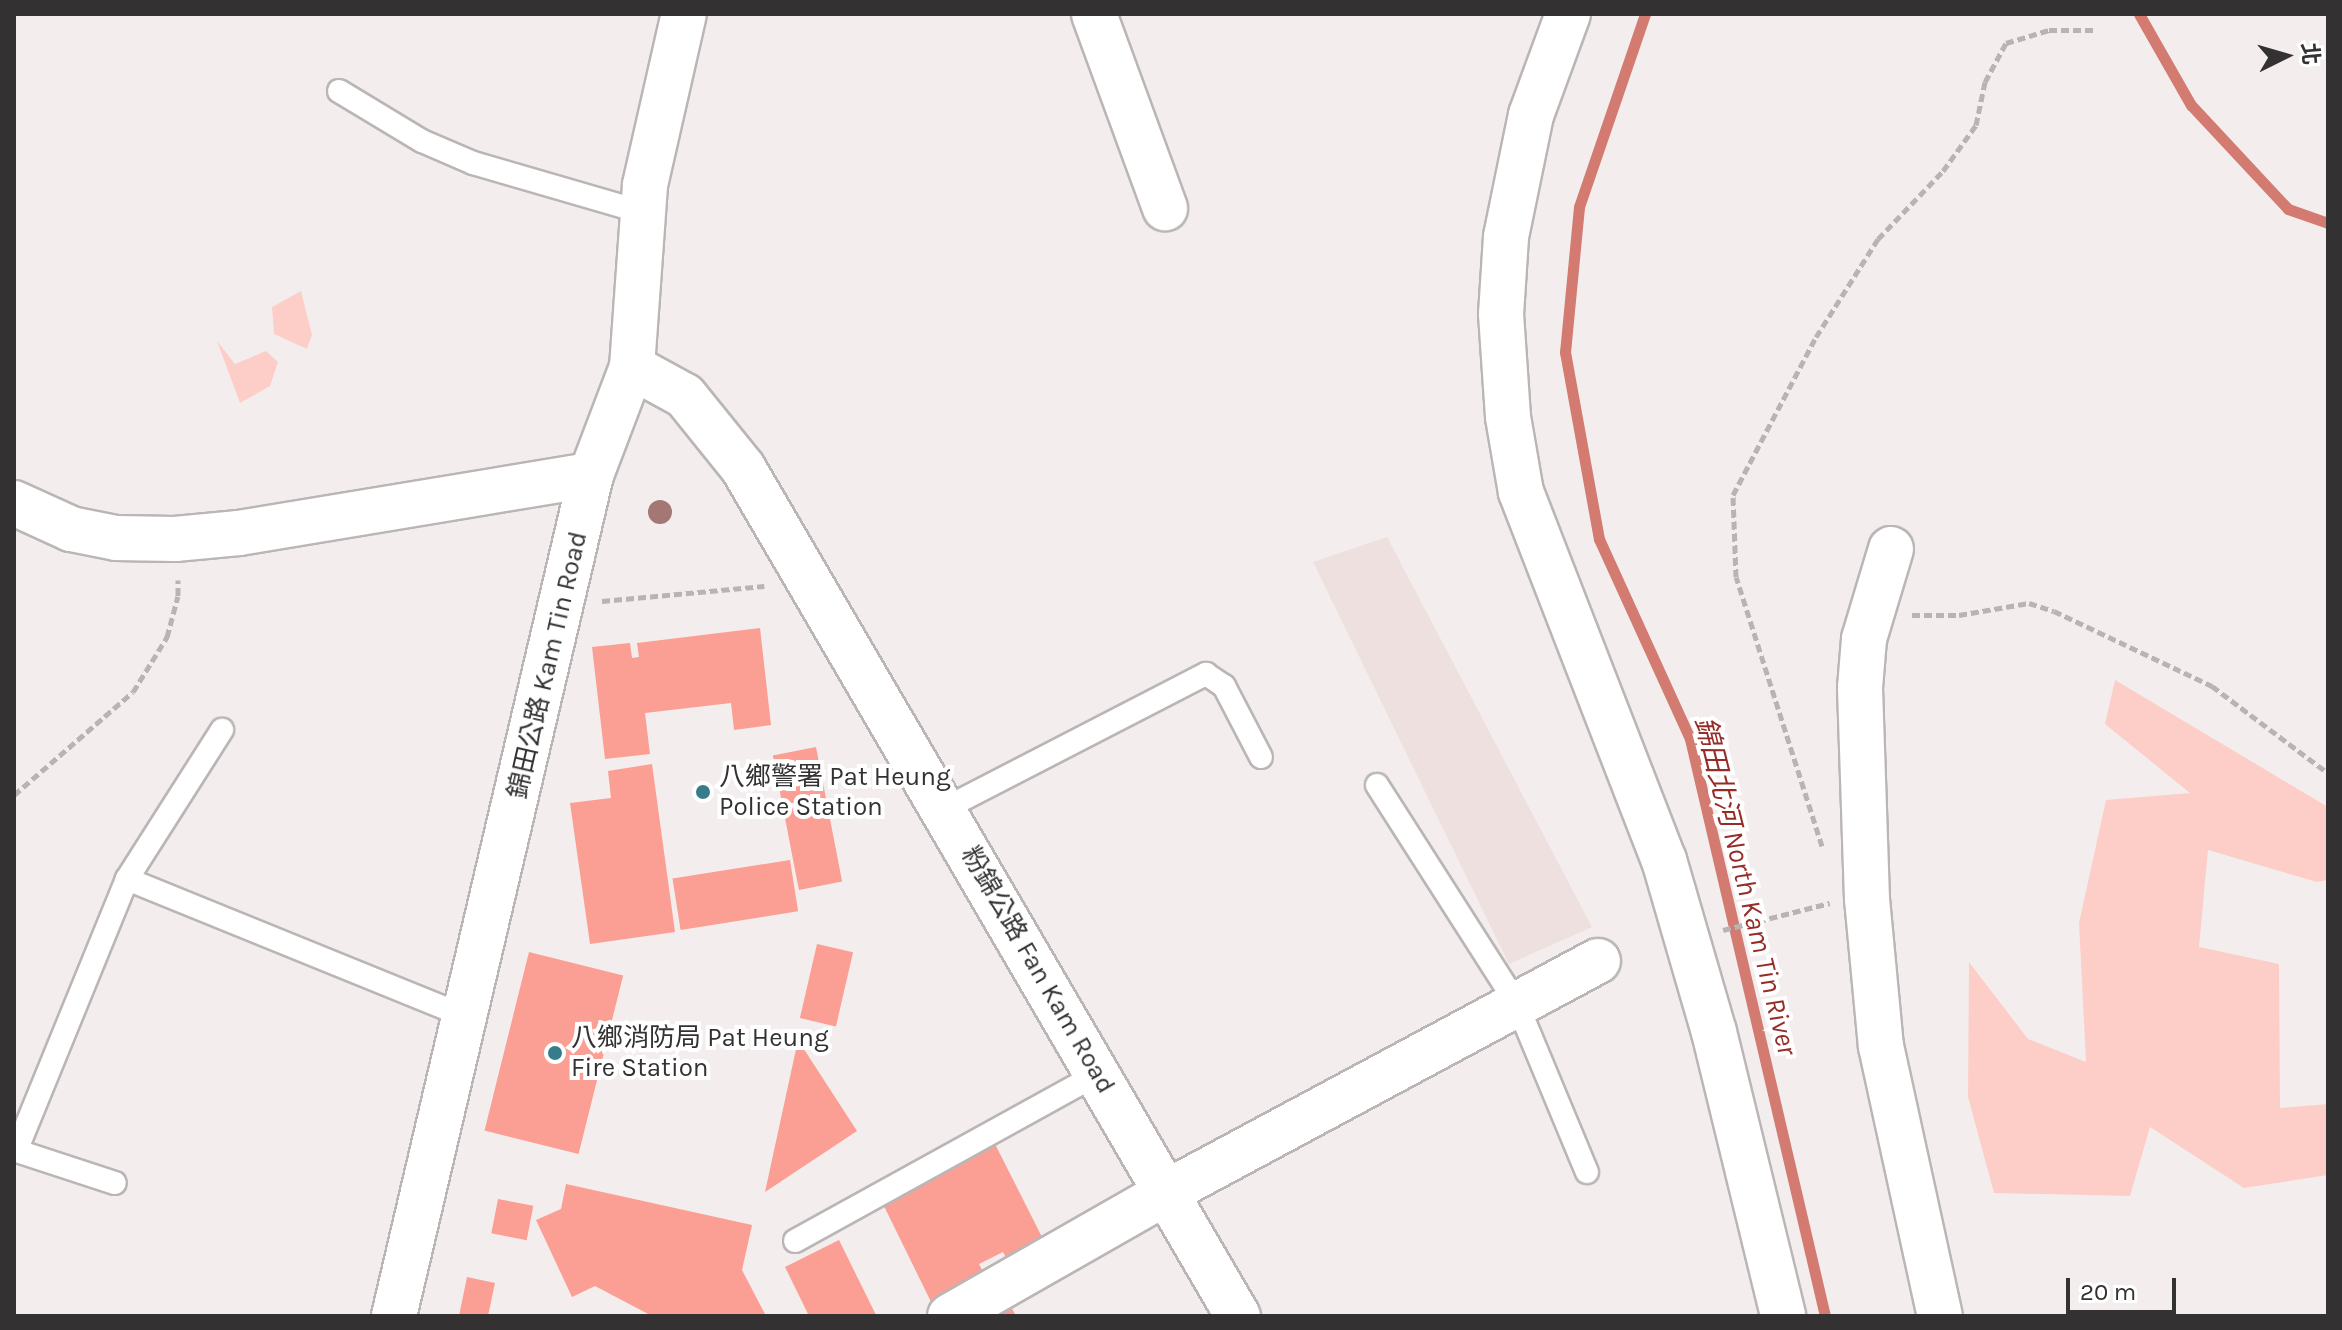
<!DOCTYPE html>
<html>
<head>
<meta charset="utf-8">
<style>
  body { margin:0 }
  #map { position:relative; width:2342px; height:1330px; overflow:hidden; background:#f3eeed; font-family:Karla,"Noto Sans TC",sans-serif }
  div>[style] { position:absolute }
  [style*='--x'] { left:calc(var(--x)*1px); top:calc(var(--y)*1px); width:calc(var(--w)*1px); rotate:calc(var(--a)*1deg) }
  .built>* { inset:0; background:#eee0de }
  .green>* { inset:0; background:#fdcec7 }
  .stream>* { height:11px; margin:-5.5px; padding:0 5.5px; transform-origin:5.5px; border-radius:5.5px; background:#d37a71 }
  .building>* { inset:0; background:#fb9e93; transform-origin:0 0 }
  .path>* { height:5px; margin-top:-2.5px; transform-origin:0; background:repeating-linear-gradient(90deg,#b9b4b4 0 8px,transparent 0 12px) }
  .roads { filter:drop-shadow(2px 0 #bbb6b5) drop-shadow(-2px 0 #bbb6b5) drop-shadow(0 2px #bbb6b5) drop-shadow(0 -2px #bbb6b5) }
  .lane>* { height:22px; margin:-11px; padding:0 11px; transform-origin:11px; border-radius:11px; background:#fff }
  .street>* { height:44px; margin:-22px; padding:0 22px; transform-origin:22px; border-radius:22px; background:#fff }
  .secondary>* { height:44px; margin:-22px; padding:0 22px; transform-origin:22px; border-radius:22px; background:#fff }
  .trees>* { width:24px; height:24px; margin:-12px; border-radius:50%; background:#a47674 }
  .dots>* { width:22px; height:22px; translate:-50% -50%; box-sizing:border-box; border:4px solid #fff; border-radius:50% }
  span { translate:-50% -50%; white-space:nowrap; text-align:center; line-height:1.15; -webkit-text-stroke:8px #fff; paint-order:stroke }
  .street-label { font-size:26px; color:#333131 }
  .poi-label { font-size:26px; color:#333131 }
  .left { translate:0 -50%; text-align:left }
  .water-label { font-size:28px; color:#962c27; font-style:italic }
  .frame { position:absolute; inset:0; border:16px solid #333131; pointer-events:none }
  .north { position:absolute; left:2246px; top:16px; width:80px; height:80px; -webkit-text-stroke:6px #fff; paint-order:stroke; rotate:85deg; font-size:22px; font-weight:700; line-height:32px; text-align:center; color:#333131 }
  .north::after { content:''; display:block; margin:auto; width:28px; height:36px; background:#333131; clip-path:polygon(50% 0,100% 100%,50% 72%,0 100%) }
  .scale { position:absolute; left:2066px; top:1278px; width:110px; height:36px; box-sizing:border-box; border:4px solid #333131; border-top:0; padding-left:10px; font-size:24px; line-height:28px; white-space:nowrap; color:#333131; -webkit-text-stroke:6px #fff; paint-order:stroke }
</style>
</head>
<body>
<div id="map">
  <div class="built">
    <div style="clip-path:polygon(1387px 537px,1592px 927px,1509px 964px,1313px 562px)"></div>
  </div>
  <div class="green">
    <div style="clip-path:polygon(301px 291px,312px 335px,307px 349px,274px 334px,272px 307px)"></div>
    <div style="clip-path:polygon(217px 341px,235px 364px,266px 351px,278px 362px,270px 386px,240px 403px)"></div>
    <div style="clip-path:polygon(2115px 680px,2328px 807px,2328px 880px,2317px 882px,2208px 850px,2199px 947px,2279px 964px,2280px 1108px,2328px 1104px,2328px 1175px,2244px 1188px,2150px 1127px,2130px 1196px,1994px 1193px,1968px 1097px,1969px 962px,2028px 1039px,2086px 1062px,2079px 923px,2106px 800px,2190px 793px,2105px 724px)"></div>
  </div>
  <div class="stream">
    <div style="--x:1645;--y:14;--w:204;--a:108.9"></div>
    <div style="--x:1579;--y:207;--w:146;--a:95.5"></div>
    <div style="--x:1565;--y:352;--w:190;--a:79.7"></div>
    <div style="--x:1599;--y:539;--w:220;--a:65.5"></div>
    <div style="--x:1690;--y:739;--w:593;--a:76.83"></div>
    <div style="--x:2139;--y:14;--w:105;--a:60.3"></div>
    <div style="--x:2191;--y:105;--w:142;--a:47"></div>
    <div style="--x:2288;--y:209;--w:42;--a:19.3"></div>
  </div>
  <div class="building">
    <div style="clip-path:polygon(760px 628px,771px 725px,734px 730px,731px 703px,645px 713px,650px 754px,605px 759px,592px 647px,630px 643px,632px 658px,639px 657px,637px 643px)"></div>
    <div style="left:816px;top:747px;width:137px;height:44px;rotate:79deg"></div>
    <div style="clip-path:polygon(652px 764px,675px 932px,590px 944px,570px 803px,611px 798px,608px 771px)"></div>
    <div style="left:790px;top:860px;width:52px;height:119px;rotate:81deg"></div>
    <div style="left:817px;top:944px;width:37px;height:76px;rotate:13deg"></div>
    <div style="left:529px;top:952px;width:97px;height:184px;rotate:14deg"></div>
    <div style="clip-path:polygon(798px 1040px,857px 1131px,765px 1192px)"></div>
    <div style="clip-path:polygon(994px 1142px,1048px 1249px,1011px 1267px,1003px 1252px,979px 1264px,988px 1281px,934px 1308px,881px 1200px)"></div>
    <div style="clip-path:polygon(566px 1184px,752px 1225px,742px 1270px,766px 1316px,652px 1316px,595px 1286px,572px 1297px,536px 1220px,561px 1209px)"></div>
    <div style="left:498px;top:1199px;width:36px;height:35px;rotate:11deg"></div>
    <div style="clip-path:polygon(839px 1240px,876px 1315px,873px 1316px,809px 1316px,785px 1267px)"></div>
    <div style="clip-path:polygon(467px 1277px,495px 1283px,488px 1316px,459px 1316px)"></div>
    <div style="clip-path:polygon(1009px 1303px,1016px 1316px,983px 1316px)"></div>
  </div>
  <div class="path">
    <div style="--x:602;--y:601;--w:163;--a:-5.3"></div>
    <div style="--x:1912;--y:615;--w:47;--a:0"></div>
    <div style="--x:1959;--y:615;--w:71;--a:-9.7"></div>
    <div style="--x:2029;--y:603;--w:26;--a:18"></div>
    <div style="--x:2054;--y:611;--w:175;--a:25.4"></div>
    <div style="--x:2212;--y:686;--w:145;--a:36.9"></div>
    <div style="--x:14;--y:795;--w:157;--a:-40.9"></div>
    <div style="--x:133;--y:692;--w:65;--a:-58.3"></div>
    <div style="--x:167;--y:637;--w:42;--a:-75"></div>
    <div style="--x:178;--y:596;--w:16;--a:-90"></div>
    <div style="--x:1822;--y:846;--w:282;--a:-107.7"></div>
    <div style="--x:1736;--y:577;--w:82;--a:-92.1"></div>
    <div style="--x:1733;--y:495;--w:178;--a:-62.3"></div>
    <div style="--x:1816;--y:337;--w:116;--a:-57.7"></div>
    <div style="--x:1878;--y:239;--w:94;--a:-46.3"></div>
    <div style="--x:1943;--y:171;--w:57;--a:-54.3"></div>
    <div style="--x:1976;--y:125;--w:44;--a:-78.2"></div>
    <div style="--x:1985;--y:82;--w:44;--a:-61.7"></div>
    <div style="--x:2006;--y:43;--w:45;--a:-16.8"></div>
    <div style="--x:2049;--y:30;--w:48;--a:0"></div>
    <div style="--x:1723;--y:930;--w:110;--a:-14.2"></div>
  </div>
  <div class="roads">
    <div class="lane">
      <div style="--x:339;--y:91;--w:97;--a:31.1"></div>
      <div style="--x:422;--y:141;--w:56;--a:23.3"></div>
      <div style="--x:473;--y:163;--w:176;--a:16.2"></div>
      <div style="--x:1377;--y:785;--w:260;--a:57.4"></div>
      <div style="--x:1517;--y:1004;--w:182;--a:67.4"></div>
      <div style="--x:944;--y:809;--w:295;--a:-27.3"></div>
      <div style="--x:1206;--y:674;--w:22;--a:34"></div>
      <div style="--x:1224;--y:686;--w:80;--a:62.5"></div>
      <div style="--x:127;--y:879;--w:364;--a:22.1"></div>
      <div style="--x:14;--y:1150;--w:106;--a:18.1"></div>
      <div style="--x:16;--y:1151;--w:294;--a:-67.8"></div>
      <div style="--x:127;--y:879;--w:177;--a:-57.5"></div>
      <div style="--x:795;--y:1241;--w:346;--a:-28.9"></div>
    </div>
    <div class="street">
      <div style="--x:1094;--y:14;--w:207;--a:69.9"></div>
      <div style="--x:1568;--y:14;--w:108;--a:110.1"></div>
      <div style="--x:1531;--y:115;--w:125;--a:101.6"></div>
      <div style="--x:1506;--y:237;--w:77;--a:93.7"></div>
      <div style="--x:1501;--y:314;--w:103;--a:86.1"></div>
      <div style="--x:1508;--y:417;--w:76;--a:80.2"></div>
      <div style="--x:1521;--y:492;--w:395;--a:68.8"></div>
      <div style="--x:1664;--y:860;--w:179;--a:73.8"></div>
      <div style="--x:1714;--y:1032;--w:292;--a:76.3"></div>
      <div style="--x:14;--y:503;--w:63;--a:24.5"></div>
      <div style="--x:71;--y:529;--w:46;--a:11.3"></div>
      <div style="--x:116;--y:538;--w:59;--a:1"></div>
      <div style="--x:175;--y:539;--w:64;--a:-5.4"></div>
      <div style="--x:239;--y:533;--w:357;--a:-9.4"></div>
      <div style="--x:1891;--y:549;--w:94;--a:106.7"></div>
      <div style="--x:1864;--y:639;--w:49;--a:94.7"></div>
      <div style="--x:1860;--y:688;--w:211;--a:88.1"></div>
      <div style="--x:1867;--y:899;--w:148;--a:84.6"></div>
      <div style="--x:1881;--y:1046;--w:276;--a:77.7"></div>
      <div style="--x:950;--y:1316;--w:250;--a:-29.7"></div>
      <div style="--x:1167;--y:1192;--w:489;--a:-28.2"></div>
    </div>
    <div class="secondary">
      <div style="--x:632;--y:367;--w:60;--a:28.7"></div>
      <div style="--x:685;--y:396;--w:92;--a:51.1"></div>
      <div style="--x:743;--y:468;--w:982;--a:59.73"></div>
      <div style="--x:394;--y:1316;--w:864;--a:-76.82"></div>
      <div style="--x:591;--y:475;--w:116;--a:-69.2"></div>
      <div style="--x:632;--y:367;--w:182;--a:-85.9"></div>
      <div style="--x:645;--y:185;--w:175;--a:-77.2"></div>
    </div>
  </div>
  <div class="trees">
    <div style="left:660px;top:512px"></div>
  </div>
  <div class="dots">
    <div style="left:703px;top:792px;background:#377c8a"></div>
    <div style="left:555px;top:1053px;background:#377c8a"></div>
  </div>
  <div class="street-label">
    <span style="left:548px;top:665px;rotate:-77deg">錦田公路 Kam Tin Road</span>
    <span style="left:1038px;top:970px;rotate:60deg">粉錦公路 Fan Kam Road</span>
  </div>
  <div class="poi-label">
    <span class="left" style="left:719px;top:792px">八鄉警署 Pat Heung<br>Police Station</span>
    <span class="left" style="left:571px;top:1053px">八鄉消防局 Pat Heung<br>Fire Station</span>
  </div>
  <div class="water-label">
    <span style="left:1746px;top:886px;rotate:76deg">錦田北河 North Kam Tin River</span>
  </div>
  <div class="frame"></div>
  <div class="north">北</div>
  <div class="scale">20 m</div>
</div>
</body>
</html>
